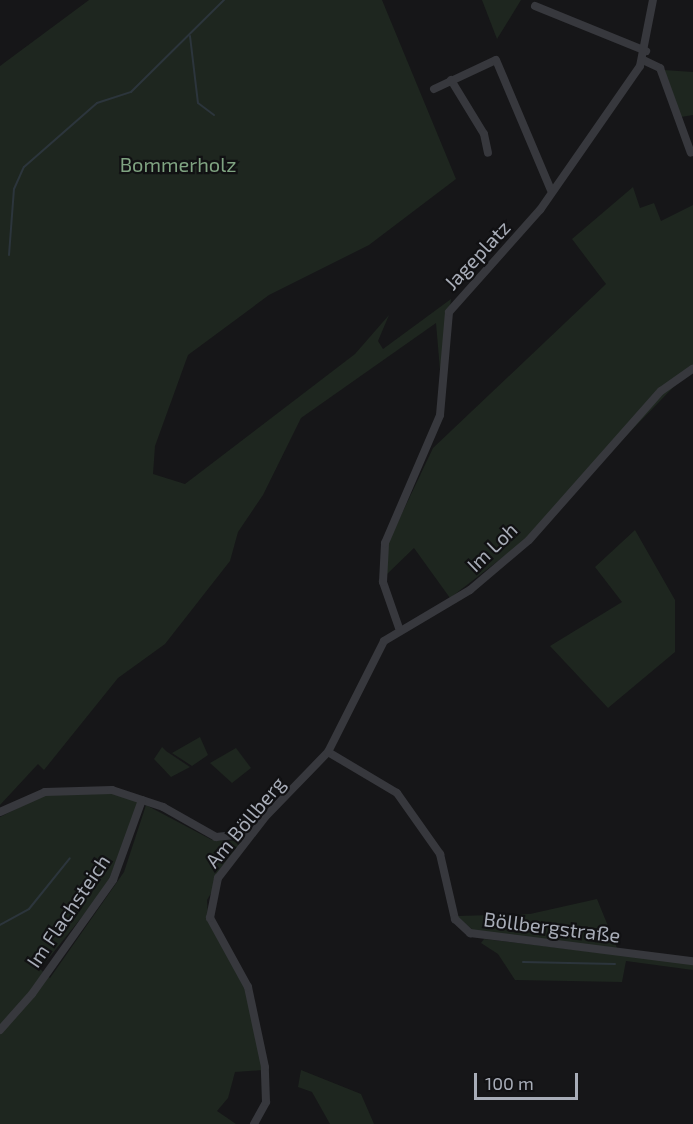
<!DOCTYPE html>
<html>
<head>
<meta charset="utf-8">
<style>
  body { margin:0 }
  #map { position:relative; width:693px; height:1124px; overflow:hidden; background:#161618; font-family:"Exo 2",sans-serif }
  div>[style] { position:absolute }
  [style*='--x'] { left:calc(var(--x)*1px); top:calc(var(--y)*1px); width:calc(var(--w)*1px); rotate:calc(var(--a)*1deg) }
  .green>* { inset:0; background:#1e261f }
  .stream>* { height:2px; margin:-1px; padding:0 1px; transform-origin:1px; border-radius:1px; background:#2c353c }
  .minor>* { height:8px; margin:-4px; padding:0 4px; transform-origin:4px; border-radius:4px; background:#37383d }
  span { translate:-50% -50%; white-space:nowrap; text-align:center; line-height:1.15; -webkit-text-stroke:4.5px #111113; paint-order:stroke }
  .park-label { font-size:20px; color:#7fa381 }
  .street-label { font-size:20px; color:#a8adb8 }
  .scale { position:absolute; left:474px; top:1073px; width:104px; height:27px; box-sizing:border-box; border:3px solid #a8adb8; border-top:0; padding-left:8px; font-size:18px; line-height:21px; white-space:nowrap; color:#a8adb8; -webkit-text-stroke:4px #111113; paint-order:stroke }
</style>
</head>
<body>
<div id="map">
  <div class="green">
    <div style="clip-path:polygon(89px 0,382px 0,456px 179px,369px 245px,269px 295px,188px 355px,155px 446px,153px 474px,185px 484px,355px 354px,389px 315px,378px 341px,383px 349px,451px 299px,441px 382px,436px 323px,301px 418px,263px 495px,238px 532px,230px 561px,165px 644px,118px 678px,44px 770px,38px 764px,0 805px,0 66px)"></div>
    <div style="clip-path:polygon(482px 0,521px 0,497px 39px)"></div>
    <div style="clip-path:polygon(664px 70px,693px 72px,693px 115px,681px 117px)"></div>
    <div style="clip-path:polygon(633px 187px,640px 208px,654px 203px,661px 221px,693px 205px,693px 367px,524px 541px,450px 598px,414px 548px,384px 577px,387px 545px,433px 448px,606px 284px,572px 239px)"></div>
    <div style="clip-path:polygon(635px 530px,675px 600px,675px 652px,608px 708px,550px 646px,622px 602px,595px 567px)"></div>
    <div style="clip-path:polygon(200px 737px,208px 755px,192px 766px,172px 753px)"></div>
    <div style="clip-path:polygon(162px 747px,166px 751px,190px 767px,171px 777px,154px 759px)"></div>
    <div style="clip-path:polygon(236px 748px,251px 768px,232px 783px,210px 763px)"></div>
    <div style="clip-path:polygon(112px 792px,140px 801px,106px 887px,40px 969px,50px 978px,124px 872px,146px 805px,212px 840px,242px 841px,207px 900px,208px 917px,247px 988px,263px 1070px,235px 1072px,228px 1098px,217px 1111px,236px 1124px,0 1124px,0 817px,46px 794px)"></div>
    <div style="clip-path:polygon(597px 899px,617px 948px,476px 933px,457px 916px,530px 914px)"></div>
    <div style="clip-path:polygon(484px 939px,693px 964px,693px 970px,626px 961px,622px 982px,515px 980px,498px 954px,481px 943px)"></div>
    <div style="clip-path:polygon(301px 1070px,361px 1094px,374px 1124px,330px 1124px,312px 1092px,298px 1087px)"></div>
  </div>
  <div class="stream">
    <div style="--x:190;--y:36;--w:67;--a:83.2"></div>
    <div style="--x:198;--y:103;--w:20;--a:37"></div>
    <div style="--x:9;--y:255;--w:66;--a:-85.7"></div>
    <div style="--x:14;--y:189;--w:24;--a:-66"></div>
    <div style="--x:24;--y:167;--w:97;--a:-41.2"></div>
    <div style="--x:97;--y:103;--w:36;--a:-18"></div>
    <div style="--x:131;--y:92;--w:131;--a:-44.7"></div>
    <div style="--x:0;--y:925;--w:33;--a:-29"></div>
    <div style="--x:29;--y:909;--w:65;--a:-51.2"></div>
    <div style="--x:523;--y:962;--w:92;--a:1.2"></div>
  </div>
  <div class="minor">
    <div style="--x:535;--y:6;--w:120;--a:22.1"></div>
    <div style="--x:643;--y:60;--w:19;--a:25"></div>
    <div style="--x:660;--y:68;--w:90;--a:70"></div>
    <div style="--x:451;--y:80;--w:63;--a:58.6"></div>
    <div style="--x:484;--y:134;--w:19;--a:78"></div>
    <div style="--x:434;--y:89;--w:68;--a:-25.1"></div>
    <div style="--x:496;--y:60;--w:141;--a:67.1"></div>
    <div style="--x:399;--y:628;--w:49;--a:-109.2"></div>
    <div style="--x:383;--y:582;--w:39;--a:-87"></div>
    <div style="--x:385;--y:543;--w:139;--a:-66.7"></div>
    <div style="--x:440;--y:415;--w:103;--a:-85"></div>
    <div style="--x:449;--y:312;--w:137;--a:-48.3"></div>
    <div style="--x:540;--y:210;--w:175;--a:-55.2"></div>
    <div style="--x:640;--y:66;--w:67;--a:-78.9"></div>
    <div style="--x:328;--y:752;--w:80;--a:30.7"></div>
    <div style="--x:397;--y:793;--w:75;--a:54.8"></div>
    <div style="--x:440;--y:854;--w:67;--a:77"></div>
    <div style="--x:455;--y:919;--w:21;--a:43"></div>
    <div style="--x:470;--y:933;--w:225;--a:7.2"></div>
    <div style="--x:0;--y:812;--w:49;--a:-24"></div>
    <div style="--x:45;--y:792;--w:67;--a:-1.7"></div>
    <div style="--x:112;--y:790;--w:54;--a:18.4"></div>
    <div style="--x:163;--y:807;--w:61;--a:29.5"></div>
    <div style="--x:216;--y:837;--w:36;--a:-6"></div>
    <div style="--x:0;--y:1030;--w:48;--a:-48.4"></div>
    <div style="--x:32;--y:994;--w:140;--a:-54.6"></div>
    <div style="--x:113;--y:880;--w:85;--a:-70.1"></div>
    <div style="--x:254;--y:1124;--w:25;--a:-61"></div>
    <div style="--x:266;--y:1102;--w:35;--a:-92"></div>
    <div style="--x:265;--y:1067;--w:82;--a:-102"></div>
    <div style="--x:248;--y:987;--w:79;--a:-118.8"></div>
    <div style="--x:210;--y:918;--w:41;--a:-78.7"></div>
    <div style="--x:218;--y:878;--w:78;--a:-52.3"></div>
    <div style="--x:266;--y:816;--w:89;--a:-45.9"></div>
    <div style="--x:328;--y:752;--w:124;--a:-63.2"></div>
    <div style="--x:384;--y:641;--w:100;--a:-30.7"></div>
    <div style="--x:470;--y:590;--w:77;--a:-40.3"></div>
    <div style="--x:529;--y:540;--w:199;--a:-48.5"></div>
    <div style="--x:661;--y:391;--w:39;--a:-35"></div>
  </div>
  <div class="park-label">
    <span style="left:178px;top:164px">Bommerholz</span>
  </div>
  <div class="street-label">
    <span style="left:477px;top:255px;rotate:-47deg">Jageplatz</span>
    <span style="left:492px;top:547px;rotate:-44deg">Im Loh</span>
    <span style="left:245px;top:822px;rotate:-50deg">Am Böllberg</span>
    <span style="left:68px;top:911px;rotate:-56deg">Im Flachsteich</span>
    <span style="left:552px;top:927px;rotate:7deg">Böllbergstraße</span>
  </div>
  <div class="scale">100 m</div>
</div>
</body>
</html>
